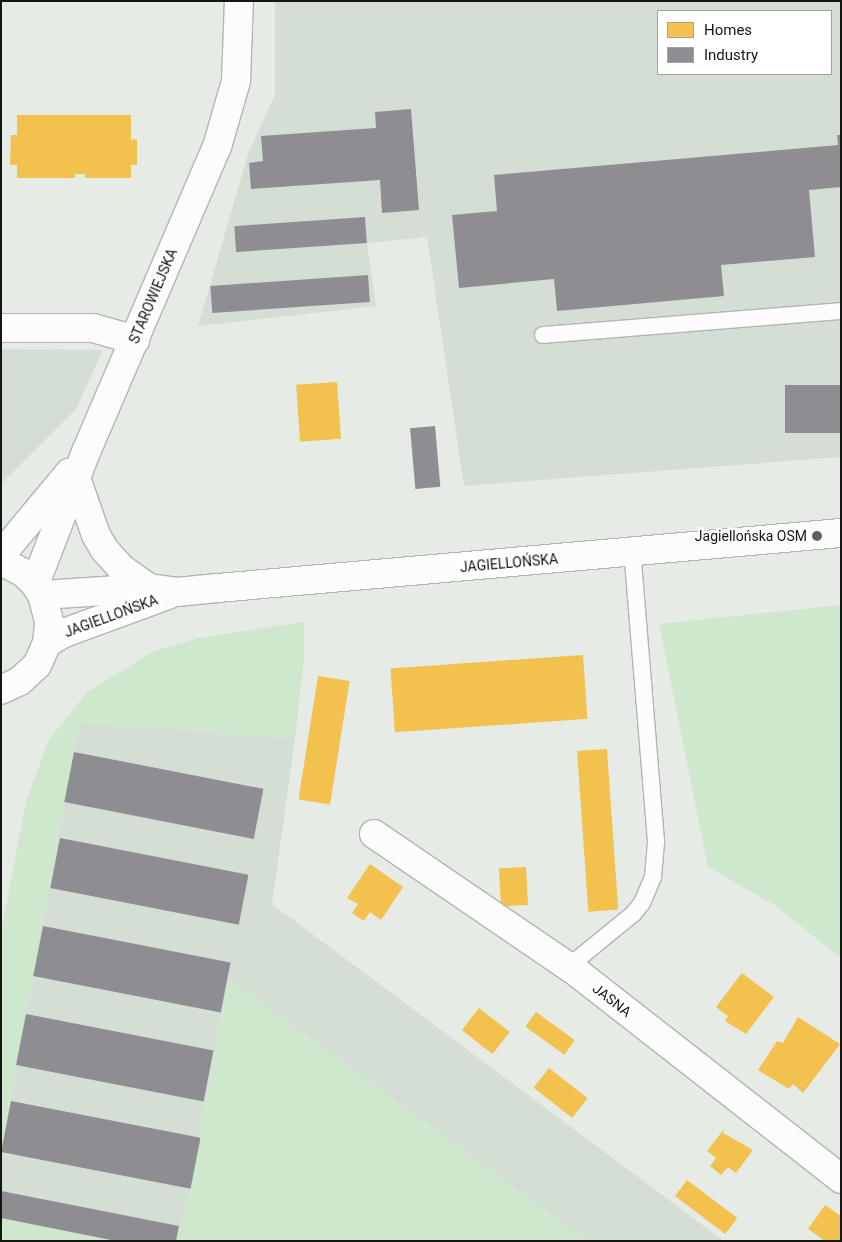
<!DOCTYPE html>
<html>
<head>
<meta charset="utf-8">
<style>
  body { margin:0 }
  #map { position:relative; width:842px; height:1242px; overflow:hidden; background:#e6ebe6; font-family:Roboto,sans-serif }
  div>[style] { position:absolute }
  [style*='--x'] { left:calc(var(--x)*1px); top:calc(var(--y)*1px); width:calc(var(--w)*1px); rotate:calc(var(--a)*1deg) }
  .built>* { inset:0; background:#d5ded4 }
  .green>* { inset:0; background:#cfe8cd }
  .homes>* { inset:0; background:#f2c14e; transform-origin:0 0 }
  .industry>* { inset:0; background:#8d8d92; transform-origin:0 0 }
  .roads { filter:drop-shadow(1px 0 #b2b5b2) drop-shadow(-1px 0 #b2b5b2) drop-shadow(0 1px #b2b5b2) drop-shadow(0 -1px #b2b5b2) }
  .service>* { height:16px; margin:-8px; padding:0 8px; transform-origin:8px; border-radius:8px; background:#fbfcfb }
  .minor>* { height:28px; margin:-14px; padding:0 14px; transform-origin:14px; border-radius:14px; background:#fbfcfb }
  .tertiary>* { height:28px; margin:-14px; padding:0 14px; transform-origin:14px; border-radius:14px; background:#fbfcfb }
  .dots>* { width:14px; height:14px; translate:-50% -50%; box-sizing:border-box; border:2px solid #fff; border-radius:50% }
  span { translate:-50% -50%; white-space:nowrap; text-align:center; line-height:1.15; -webkit-text-stroke:5px #fff; paint-order:stroke }
  .street-label { font-size:14px; color:#131613 }
  .poi-label { font-size:14px; color:#131613 }
  .right { translate:-100% -50%; text-align:right }
  .frame { position:absolute; inset:0; border:2px solid #131613; pointer-events:none }
  .legend { position:absolute; left:657px; top:10px; width:175px; height:65px; box-sizing:border-box; background:#fff; border:1px solid #a1a2a1; margin:0; padding:6px 9px; list-style:none; font-size:15px; color:#131613 }
  .legend li { display:flex; align-items:center; gap:10px; height:25px }
  .legend b { width:25px; border:1px solid #a1a2a1 }
</style>
</head>
<body>
<div id="map">
  <div class="built">
    <div style="clip-path:polygon(evenodd,275px 1px,841px 1px,841px 457px,464px 486px,427px 237px,367px 243px,376px 306px,198px 326px,249px 151px,275px 95px,275px 1px,658px 11px,831px 11px,831px 74px,658px 74px,658px 11px)"></div>
    <div style="clip-path:polygon(1px 349px,103px 350px,76px 409px,1px 484px)"></div>
    <div style="clip-path:polygon(79px 722px,295px 739px,272px 904px,724px 1241px,587px 1241px,228px 978px,190px 1189px,176px 1241px,116px 1241px,1px 1218px,1px 1150px)"></div>
  </div>
  <div class="green">
    <div style="clip-path:polygon(841px 605px,841px 958px,776px 906px,708px 867px,659px 624px)"></div>
    <div style="clip-path:polygon(304px 622px,304px 659px,295px 739px,79px 723px,1px 1150px,1px 932px,26px 802px,48px 741px,87px 692px,154px 651px,198px 638px)"></div>
    <div style="clip-path:polygon(228px 978px,587px 1241px,176px 1241px,190px 1189px)"></div>
    <div style="clip-path:polygon(1px 1218px,116px 1241px,1px 1241px)"></div>
  </div>
  <div class="homes">
    <div style="clip-path:polygon(17px 115px,131px 115px,131px 140px,137px 139px,137px 165px,131px 165px,131px 178px,85px 178px,85px 174px,75px 174px,75px 178px,17px 178px,17px 165px,10px 165px,11px 135px,17px 135px)"></div>
    <div style="left:337px;top:382px;width:57px;height:41px;rotate:86deg"></div>
    <div style="left:583px;top:655px;width:64px;height:193px;rotate:86deg"></div>
    <div style="left:318px;top:676px;width:32px;height:125px;rotate:9deg"></div>
    <div style="left:607px;top:749px;width:161px;height:30px;rotate:86deg"></div>
    <div style="clip-path:polygon(370px 864px,403px 887px,381px 920px,370px 912px,364px 921px,352px 913px,358px 904px,347px 898px)"></div>
    <div style="left:526px;top:867px;width:38px;height:27px;rotate:87deg"></div>
    <div style="clip-path:polygon(742px 973px,774px 997px,746px 1034px,725px 1021px,728px 1016px,716px 1007px)"></div>
    <div style="left:479px;top:1008px;width:39px;height:28px;rotate:38deg"></div>
    <div style="left:536px;top:1012px;width:48px;height:18px;rotate:36deg"></div>
    <div style="clip-path:polygon(798px 1017px,840px 1044px,803px 1093px,793px 1084px,789px 1089px,758px 1070px,777px 1041px,783px 1043px)"></div>
    <div style="left:549px;top:1068px;width:49px;height:25px;rotate:38deg"></div>
    <div style="clip-path:polygon(724px 1129px,723px 1133px,753px 1150px,736px 1173px,728px 1167px,721px 1175px,710px 1166px,716px 1158px,707px 1151px)"></div>
    <div style="left:687px;top:1180px;width:63px;height:20px;rotate:37deg"></div>
    <div style="clip-path:polygon(825px 1205px,841px 1216px,841px 1241px,825px 1241px,808px 1229px)"></div>
  </div>
  <div class="industry">
    <div style="clip-path:polygon(411px 109px,419px 210px,382px 213px,380px 180px,251px 189px,249px 163px,263px 161px,261px 136px,376px 128px,375px 112px)"></div>
    <div style="clip-path:polygon(837px 135px,841px 135px,841px 187px,809px 190px,815px 257px,721px 265px,724px 296px,557px 311px,554px 279px,459px 288px,452px 215px,497px 211px,494px 175px,838px 145px)"></div>
    <div style="left:365px;top:217px;width:26px;height:131px;rotate:86deg"></div>
    <div style="left:368px;top:275px;width:27px;height:158px;rotate:86deg"></div>
    <div style="left:841px;top:385px;width:48px;height:56px;rotate:90deg"></div>
    <div style="left:435px;top:426px;width:61px;height:25px;rotate:85deg"></div>
    <div style="left:74px;top:752px;width:193px;height:51px;rotate:11deg"></div>
    <div style="left:60px;top:838px;width:192px;height:51px;rotate:11deg"></div>
    <div style="left:43px;top:926px;width:191px;height:51px;rotate:11deg"></div>
    <div style="left:26px;top:1014px;width:191px;height:52px;rotate:11deg"></div>
    <div style="left:11px;top:1101px;width:193px;height:52px;rotate:11deg"></div>
    <div style="clip-path:polygon(1px 1191px,179px 1226px,176px 1241px,116px 1241px,1px 1218px)"></div>
  </div>
  <div class="roads">
    <div class="service">
      <div style="--x:543;--y:335;--w:299;--a:-4.6"></div>
      <div style="--x:568;--y:967;--w:84;--a:-39.2"></div>
      <div style="--x:633;--y:914;--w:14;--a:-51"></div>
      <div style="--x:642;--y:903;--w:28;--a:-67"></div>
      <div style="--x:653;--y:877;--w:36;--a:-85"></div>
      <div style="--x:656;--y:841;--w:290;--a:-94.7"></div>
    </div>
    <div class="minor">
      <div style="--x:1;--y:328;--w:92;--a:0"></div>
      <div style="--x:93;--y:328;--w:44;--a:15.9"></div>
      <div style="--x:76;--y:478;--w:60;--a:70.7"></div>
      <div style="--x:96;--y:535;--w:16;--a:60"></div>
      <div style="--x:104;--y:549;--w:27;--a:48"></div>
      <div style="--x:122;--y:569;--w:33;--a:35"></div>
      <div style="--x:1;--y:555;--w:107;--a:-50.3"></div>
      <div style="--x:35;--y:584;--w:142;--a:-68.9"></div>
      <div style="--x:86;--y:452;--w:332;--a:-66.8"></div>
      <div style="--x:217;--y:147;--w:69;--a:-73.9"></div>
      <div style="--x:236;--y:81;--w:80;--a:-87.9"></div>
      <div style="--x:374;--y:834;--w:248;--a:34.3"></div>
      <div style="--x:579;--y:974;--w:333;--a:38"></div>
    </div>
    <div class="tertiary">
      <div style="--x:1;--y:561;--w:26;--a:28"></div>
      <div style="--x:24;--y:573;--w:16;--a:45"></div>
      <div style="--x:35;--y:584;--w:13;--a:58"></div>
      <div style="--x:42;--y:595;--w:28;--a:75"></div>
      <div style="--x:49;--y:622;--w:21;--a:95"></div>
      <div style="--x:47;--y:643;--w:24;--a:114"></div>
      <div style="--x:37;--y:665;--w:23;--a:137"></div>
      <div style="--x:20;--y:681;--w:21;--a:155"></div>
      <div style="--x:42;--y:595;--w:107;--a:-3.7"></div>
      <div style="--x:149;--y:588;--w:28;--a:8"></div>
      <div style="--x:177;--y:592;--w:41;--a:-5.6"></div>
      <div style="--x:218;--y:588;--w:625;--a:-5.05"></div>
      <div style="--x:47;--y:643;--w:20;--a:-30"></div>
      <div style="--x:64;--y:633;--w:111;--a:-20.1"></div>
    </div>
  </div>
  <div class="dots">
    <div style="left:817px;top:536px;background:#5d615d"></div>
  </div>
  <div class="street-label">
    <span style="left:153px;top:296px;rotate:-67deg">STAROWIEJSKA</span>
    <span style="left:509px;top:563px;rotate:-5deg">JAGIELLOŃSKA</span>
    <span style="left:111px;top:616px;rotate:-20deg">JAGIELLOŃSKA</span>
    <span style="left:612px;top:1000px;rotate:38deg">JASNA</span>
  </div>
  <div class="poi-label">
    <span class="right" style="left:807px;top:536px">Jagiellońska OSM</span>
  </div>
  <div class="frame"></div>
  <ul class="legend">
  <li><b style="height:14px;background:#f2c14e"></b>Homes</li>
  <li><b style="height:14px;background:#8d8d92"></b>Industry</li>
  </ul>
</div>
</body>
</html>
